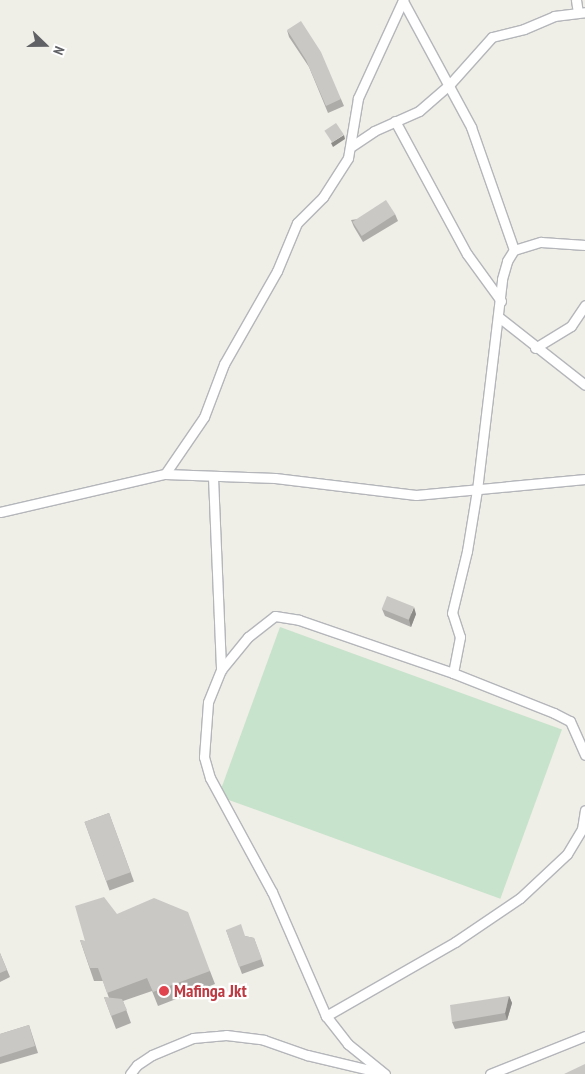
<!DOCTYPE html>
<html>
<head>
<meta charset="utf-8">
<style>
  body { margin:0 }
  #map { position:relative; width:585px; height:1074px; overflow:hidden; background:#efeee7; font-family:"PT Sans Narrow",sans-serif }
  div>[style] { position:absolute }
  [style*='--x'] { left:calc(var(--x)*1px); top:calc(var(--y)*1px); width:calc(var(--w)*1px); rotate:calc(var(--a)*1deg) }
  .green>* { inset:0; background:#c7e3cb; transform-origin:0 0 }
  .roads { filter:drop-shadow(1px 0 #b4b6ba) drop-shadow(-1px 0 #b4b6ba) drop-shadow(0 1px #b4b6ba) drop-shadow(0 -1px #b4b6ba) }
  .lane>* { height:9px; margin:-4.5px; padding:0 4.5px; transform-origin:4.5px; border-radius:4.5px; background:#fff }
  .wall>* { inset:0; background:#aeaca9; transform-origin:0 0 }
  .shaded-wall>* { inset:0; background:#8d8c89 }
  .building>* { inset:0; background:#cac8c4; transform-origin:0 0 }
  .dots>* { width:14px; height:14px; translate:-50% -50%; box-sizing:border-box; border:2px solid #fff; border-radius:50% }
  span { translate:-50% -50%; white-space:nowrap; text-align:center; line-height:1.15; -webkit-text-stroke:4.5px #fff; paint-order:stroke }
  .health-label { font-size:18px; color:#be3a42; font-weight:700 }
  .left { translate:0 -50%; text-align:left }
  .north { position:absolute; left:20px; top:20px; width:50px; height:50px; -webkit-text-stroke:4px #fff; paint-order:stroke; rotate:112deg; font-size:14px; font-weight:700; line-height:20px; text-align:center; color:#5f6165 }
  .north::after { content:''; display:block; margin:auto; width:18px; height:22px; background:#5f6165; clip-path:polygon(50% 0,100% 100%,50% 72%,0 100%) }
</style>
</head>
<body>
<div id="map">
  <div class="green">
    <div style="left:280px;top:627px;width:300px;height:180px;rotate:20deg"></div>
  </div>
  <div class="roads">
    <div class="lane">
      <div style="--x:576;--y:0;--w:12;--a:81"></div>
      <div style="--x:403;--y:1;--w:143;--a:61.6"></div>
      <div style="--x:471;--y:127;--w:130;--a:70.7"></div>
      <div style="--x:395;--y:121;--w:151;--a:61.6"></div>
      <div style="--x:467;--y:254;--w:58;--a:54.1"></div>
      <div style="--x:352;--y:146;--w:27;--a:-34"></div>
      <div style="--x:374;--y:131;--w:49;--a:-24"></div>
      <div style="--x:419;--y:111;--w:41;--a:-41.1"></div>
      <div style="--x:450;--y:84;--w:63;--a:-48.2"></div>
      <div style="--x:492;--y:37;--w:33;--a:-14"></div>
      <div style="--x:524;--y:29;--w:33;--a:-23"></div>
      <div style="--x:554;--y:16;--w:31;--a:-7"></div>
      <div style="--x:500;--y:318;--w:108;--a:38.2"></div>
      <div style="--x:535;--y:348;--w:42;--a:-31.4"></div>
      <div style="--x:571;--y:326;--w:25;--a:-56"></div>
      <div style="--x:165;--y:474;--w:69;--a:-55.6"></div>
      <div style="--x:204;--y:417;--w:57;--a:-69.3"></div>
      <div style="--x:224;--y:364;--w:107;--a:-60.3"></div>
      <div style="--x:277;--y:271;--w:52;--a:-67.4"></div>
      <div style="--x:297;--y:223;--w:37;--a:-45"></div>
      <div style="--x:323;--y:197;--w:46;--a:-57.3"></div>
      <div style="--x:348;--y:158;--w:61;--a:-80.5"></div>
      <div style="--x:358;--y:98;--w:108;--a:-65.3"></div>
      <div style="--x:213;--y:477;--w:193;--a:87.6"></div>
      <div style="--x:0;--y:512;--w:169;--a:-13"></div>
      <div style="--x:165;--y:474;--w:110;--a:2.1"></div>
      <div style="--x:275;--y:478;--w:142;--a:6.9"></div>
      <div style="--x:416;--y:495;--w:170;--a:-5.4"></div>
      <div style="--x:453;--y:673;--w:37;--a:-79"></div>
      <div style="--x:460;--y:637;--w:25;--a:-108"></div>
      <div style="--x:452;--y:613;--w:64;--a:-76.4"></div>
      <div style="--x:467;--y:551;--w:62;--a:-80.7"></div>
      <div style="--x:477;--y:490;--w:212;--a:-83.2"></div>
      <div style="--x:502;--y:279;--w:19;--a:-74"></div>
      <div style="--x:507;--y:261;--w:13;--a:-58"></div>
      <div style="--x:514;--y:250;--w:28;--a:-17"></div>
      <div style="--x:541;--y:242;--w:44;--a:3.9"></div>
      <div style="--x:326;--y:1016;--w:149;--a:-29.8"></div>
      <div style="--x:455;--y:942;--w:78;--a:-34.1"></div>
      <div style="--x:520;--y:898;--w:64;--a:-43.1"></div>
      <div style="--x:567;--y:854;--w:29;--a:-59"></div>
      <div style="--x:582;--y:829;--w:19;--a:-81"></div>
      <div style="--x:130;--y:1074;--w:11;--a:-52"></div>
      <div style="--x:137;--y:1065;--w:18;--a:-34"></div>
      <div style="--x:152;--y:1055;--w:44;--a:-22.5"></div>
      <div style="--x:193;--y:1038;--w:33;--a:-5"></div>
      <div style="--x:226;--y:1035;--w:38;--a:7"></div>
      <div style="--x:264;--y:1040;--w:46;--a:19.2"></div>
      <div style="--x:307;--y:1055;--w:77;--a:13.5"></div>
      <div style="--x:385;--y:1074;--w:48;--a:-141"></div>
      <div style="--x:348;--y:1044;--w:36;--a:-128"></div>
      <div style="--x:326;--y:1016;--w:135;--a:-113.5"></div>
      <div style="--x:272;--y:892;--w:130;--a:-118.5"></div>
      <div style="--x:210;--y:778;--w:22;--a:-106"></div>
      <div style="--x:204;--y:757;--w:55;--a:-85.8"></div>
      <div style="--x:208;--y:702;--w:35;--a:-68"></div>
      <div style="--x:221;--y:670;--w:43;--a:-50.7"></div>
      <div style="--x:248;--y:637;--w:34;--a:-38"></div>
      <div style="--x:275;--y:616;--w:24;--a:9"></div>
      <div style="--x:299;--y:620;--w:163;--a:19"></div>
      <div style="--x:453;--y:673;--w:109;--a:21.6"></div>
      <div style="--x:554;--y:713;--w:18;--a:27"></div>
      <div style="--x:570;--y:721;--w:37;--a:66"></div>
      <div style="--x:490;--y:1074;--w:102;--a:-21.8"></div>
    </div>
  </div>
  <div class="wall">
    <div style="clip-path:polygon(287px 30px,341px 99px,344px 106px,328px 113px,309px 67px,289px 37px)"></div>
    <div style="clip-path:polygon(395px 214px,398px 221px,363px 242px,354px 227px,351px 220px)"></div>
    <div style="clip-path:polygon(382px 609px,416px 614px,411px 627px,385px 616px)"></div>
    <div style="left:109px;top:813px;width:73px;height:26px;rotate:70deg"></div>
    <div style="clip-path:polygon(117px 914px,210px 971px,215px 984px,158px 1006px,152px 991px,123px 1001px,131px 1023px,116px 1029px,104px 997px,109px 998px,103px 981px,94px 981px,80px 940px,85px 941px)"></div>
    <div style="clip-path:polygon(226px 930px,245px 936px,254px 938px,264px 966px,242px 974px)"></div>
    <div style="clip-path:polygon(0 953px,10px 977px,0 982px)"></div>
    <div style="clip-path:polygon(509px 996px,512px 1003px,507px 1020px,455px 1029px,452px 1022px)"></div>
    <div style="clip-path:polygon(29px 1025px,38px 1053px,0 1064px,0 1034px)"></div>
  </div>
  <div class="shaded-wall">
    <div style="clip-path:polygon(344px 135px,345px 139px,333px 147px,331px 143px)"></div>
    <div style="clip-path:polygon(414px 607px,416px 614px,411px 627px,409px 620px)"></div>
    <div style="clip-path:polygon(509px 996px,512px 1003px,507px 1020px,505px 1013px)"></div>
  </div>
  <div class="building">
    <div style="clip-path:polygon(301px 21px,321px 52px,341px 99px,326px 106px,306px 60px,287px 30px)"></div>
    <div style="left:336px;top:123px;width:14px;height:14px;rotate:56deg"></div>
    <div style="left:386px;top:200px;width:17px;height:40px;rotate:57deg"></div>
    <div style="left:387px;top:596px;width:29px;height:14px;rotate:22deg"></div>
    <div style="left:109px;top:813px;width:63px;height:26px;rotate:70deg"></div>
    <div style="clip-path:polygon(104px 897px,117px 914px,154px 898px,188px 912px,210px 971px,153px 992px,147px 978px,107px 993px,98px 968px,90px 968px,80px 940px,85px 941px,75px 906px)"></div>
    <div style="clip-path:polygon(241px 924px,245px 936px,254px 938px,262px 959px,239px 967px,226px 930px)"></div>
    <div style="clip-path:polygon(0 953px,7px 970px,0 973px)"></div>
    <div style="clip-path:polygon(509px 996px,505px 1013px,452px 1022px,450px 1005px)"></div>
    <div style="clip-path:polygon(104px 997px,122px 999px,127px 1010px,111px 1016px)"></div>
    <div style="clip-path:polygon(29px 1025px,35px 1046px,0 1057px,0 1034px)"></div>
    <div style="clip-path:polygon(585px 1064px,585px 1074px,564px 1074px)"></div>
  </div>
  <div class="dots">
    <div style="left:164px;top:991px;background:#e0444e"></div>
  </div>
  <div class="health-label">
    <span class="left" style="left:174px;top:991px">Mafinga Jkt</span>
  </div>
  <div class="north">N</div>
</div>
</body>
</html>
